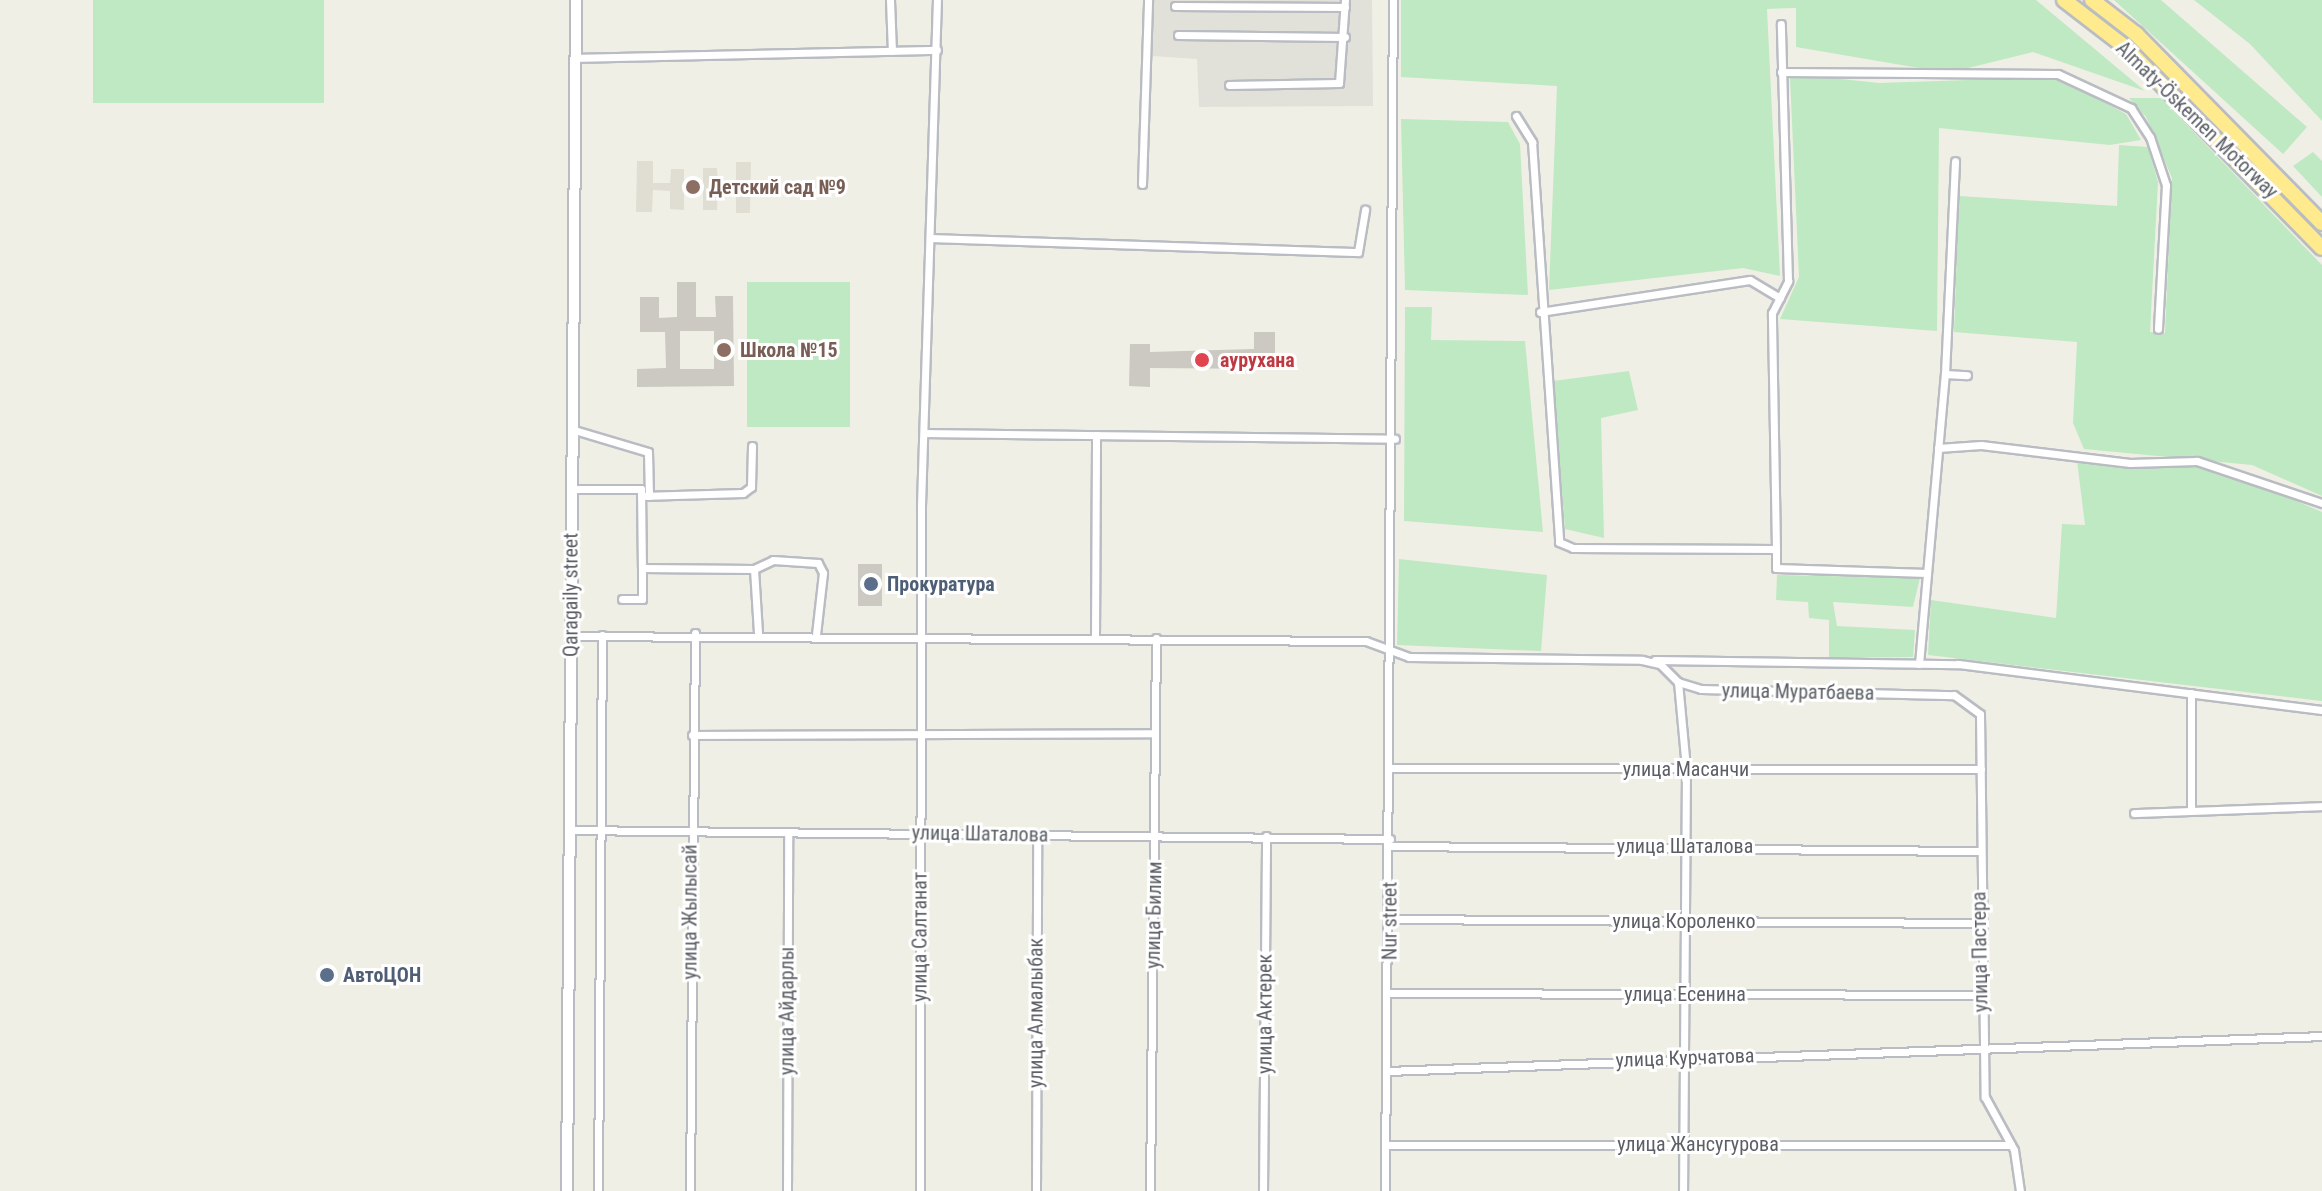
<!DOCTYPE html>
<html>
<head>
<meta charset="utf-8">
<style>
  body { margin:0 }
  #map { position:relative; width:2322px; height:1191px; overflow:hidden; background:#f0efe5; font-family:"Roboto Condensed",sans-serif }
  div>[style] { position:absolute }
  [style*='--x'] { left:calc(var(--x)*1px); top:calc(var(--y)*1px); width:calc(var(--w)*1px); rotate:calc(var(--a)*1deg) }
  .industrial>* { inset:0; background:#e1e0d9 }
  .education>* { inset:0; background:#e0ded3 }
  .green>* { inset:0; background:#bfe9c3; transform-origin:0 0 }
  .building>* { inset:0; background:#cbc9c2; transform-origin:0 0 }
  .roads { filter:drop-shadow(2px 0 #b9bcc2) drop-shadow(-2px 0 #b9bcc2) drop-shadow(0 2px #b9bcc2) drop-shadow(0 -2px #b9bcc2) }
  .street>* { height:7px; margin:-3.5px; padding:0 3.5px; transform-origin:3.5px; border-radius:3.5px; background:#fff }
  .secondary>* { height:10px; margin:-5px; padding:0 5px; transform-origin:5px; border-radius:5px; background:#fff }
  .highway>* { height:14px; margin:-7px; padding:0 7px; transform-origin:7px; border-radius:7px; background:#ffeb8d }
  .dots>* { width:22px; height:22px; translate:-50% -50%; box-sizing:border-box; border:4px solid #fff; border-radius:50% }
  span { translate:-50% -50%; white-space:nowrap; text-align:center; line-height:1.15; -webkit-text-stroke:6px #fff; paint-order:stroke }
  .street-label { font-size:20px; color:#5c6066 }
  .education-label { font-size:20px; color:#785e54; font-weight:700 }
  .left { translate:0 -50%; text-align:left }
  .health-label { font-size:20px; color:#be3a42; font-weight:700 }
  .service-label { font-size:20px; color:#4e5e75; font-weight:700 }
</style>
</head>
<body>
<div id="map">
  <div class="industrial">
    <div style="clip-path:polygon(1153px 0,1372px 0,1373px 106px,1199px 107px,1197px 59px,1153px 56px)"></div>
  </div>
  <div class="education">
    <div style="clip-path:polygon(637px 161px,653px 161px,653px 183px,670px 183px,671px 169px,684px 169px,684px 183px,703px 183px,703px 168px,717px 168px,718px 184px,736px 184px,736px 162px,751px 162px,750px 213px,736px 213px,736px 190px,718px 190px,717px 210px,703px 210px,703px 191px,684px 191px,684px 210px,670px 209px,670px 191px,653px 190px,652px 212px,636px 212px)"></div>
  </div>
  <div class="green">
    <div style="left:93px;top:0;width:231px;height:103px"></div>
    <div style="clip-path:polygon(1401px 0,2036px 0,2145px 91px,2033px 52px,1948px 73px,1796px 47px,1796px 8px,1767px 9px,1780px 276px,1743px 268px,1549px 290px,1557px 86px,1401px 77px)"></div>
    <div style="clip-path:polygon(2114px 0,2161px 0,2307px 127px,2283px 154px)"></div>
    <div style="clip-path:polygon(2194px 0,2322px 0,2322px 121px,2250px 44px)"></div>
    <div style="clip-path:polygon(1804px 75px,1879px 83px,2057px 77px,2126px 114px,2141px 140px,2110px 145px,1939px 128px,1937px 331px,1780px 319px,1799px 277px,1790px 78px)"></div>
    <div style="clip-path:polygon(2129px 98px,2161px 98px,2322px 265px,2322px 496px,2252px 465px,2084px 449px,2073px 423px,2077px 342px,1954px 332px,1959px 196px,2117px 206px,2119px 145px,2148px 147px,2158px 182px,2150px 332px,2165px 333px,2172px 178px,2146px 117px)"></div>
    <div style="clip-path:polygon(1401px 119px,1508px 122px,1520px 144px,1528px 295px,1405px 290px)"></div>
    <div style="clip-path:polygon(2313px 152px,2322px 161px,2322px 197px,2293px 166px)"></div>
    <div style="left:850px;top:282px;width:145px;height:103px;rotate:90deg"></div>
    <div style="clip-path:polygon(1405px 307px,1432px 307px,1431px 340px,1525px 341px,1543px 532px,1404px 521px)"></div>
    <div style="clip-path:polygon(1629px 371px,1638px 410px,1601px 418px,1604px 538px,1565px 529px,1553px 381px)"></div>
    <div style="clip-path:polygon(2077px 461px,2220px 468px,2322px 512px,2322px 701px,1928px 655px,1931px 600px,2056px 618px,2062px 524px,2085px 525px)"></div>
    <div style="clip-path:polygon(1399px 559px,1547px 575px,1541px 651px,1397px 645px)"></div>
    <div style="clip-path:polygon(1777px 575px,1920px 578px,1913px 607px,1833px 602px,1837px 626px,1915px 630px,1913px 657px,1829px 658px,1829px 620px,1809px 618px,1808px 602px,1776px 600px)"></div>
  </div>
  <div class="building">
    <div style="clip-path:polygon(evenodd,677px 282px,696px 282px,696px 317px,716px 317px,715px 296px,733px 296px,734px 386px,637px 387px,637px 369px,666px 368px,665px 332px,640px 332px,640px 297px,659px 297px,659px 318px,677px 317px,677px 282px,680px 331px,714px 331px,714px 369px,680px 369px,680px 331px)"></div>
    <div style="clip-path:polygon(1254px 332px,1275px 332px,1275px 369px,1150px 368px,1150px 387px,1129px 386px,1130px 344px,1150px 344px,1150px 352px,1254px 349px)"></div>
    <div style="left:858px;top:564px;width:24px;height:42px"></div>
  </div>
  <div class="roads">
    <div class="street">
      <div style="--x:890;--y:0;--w:51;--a:87.8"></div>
      <div style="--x:1175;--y:6;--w:170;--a:0.3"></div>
      <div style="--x:1178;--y:35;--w:167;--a:0.7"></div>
      <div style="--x:575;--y:58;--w:362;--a:-1.3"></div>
      <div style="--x:1781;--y:72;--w:277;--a:0.4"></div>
      <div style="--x:2058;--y:74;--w:81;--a:25"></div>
      <div style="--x:2131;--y:108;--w:35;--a:57"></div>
      <div style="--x:2150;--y:137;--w:51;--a:71.6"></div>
      <div style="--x:2166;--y:185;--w:144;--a:93.2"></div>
      <div style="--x:1229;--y:85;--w:110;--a:-1"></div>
      <div style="--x:1339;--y:83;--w:83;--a:-85.9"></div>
      <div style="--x:1516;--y:116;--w:31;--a:58"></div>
      <div style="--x:1532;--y:142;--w:401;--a:86.1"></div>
      <div style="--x:1559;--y:542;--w:15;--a:23"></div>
      <div style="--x:1573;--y:548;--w:203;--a:0.3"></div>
      <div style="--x:1776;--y:549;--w:19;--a:90"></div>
      <div style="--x:1776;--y:568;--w:151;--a:1.9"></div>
      <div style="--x:1142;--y:184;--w:184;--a:-88.1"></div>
      <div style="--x:933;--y:238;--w:425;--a:1.9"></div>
      <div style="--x:1358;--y:252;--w:43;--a:-80.5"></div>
      <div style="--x:1540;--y:312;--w:212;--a:-8.7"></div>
      <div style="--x:1750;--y:280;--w:35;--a:31"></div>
      <div style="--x:1945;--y:374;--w:213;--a:-87.3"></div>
      <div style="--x:571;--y:429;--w:80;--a:16.6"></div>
      <div style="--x:648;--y:452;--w:44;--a:88.7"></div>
      <div style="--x:925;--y:433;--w:470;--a:0.7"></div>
      <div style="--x:1938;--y:448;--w:43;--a:-4"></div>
      <div style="--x:1981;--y:445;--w:150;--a:6.9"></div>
      <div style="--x:2130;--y:463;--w:67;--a:-1.7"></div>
      <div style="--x:2197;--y:461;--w:132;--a:18.6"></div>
      <div style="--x:571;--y:489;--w:70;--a:0"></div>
      <div style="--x:641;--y:489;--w:79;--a:89.3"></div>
      <div style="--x:642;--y:568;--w:112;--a:0.5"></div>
      <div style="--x:754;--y:569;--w:64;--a:86.4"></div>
      <div style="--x:641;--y:496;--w:102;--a:-1.7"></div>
      <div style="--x:743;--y:493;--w:10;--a:-37"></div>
      <div style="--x:751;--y:487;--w:41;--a:-88.6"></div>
      <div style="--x:1776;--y:549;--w:236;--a:-91"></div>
      <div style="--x:1772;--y:313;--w:36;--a:-63"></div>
      <div style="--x:1788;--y:281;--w:257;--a:-91.6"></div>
      <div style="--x:754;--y:569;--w:21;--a:-25"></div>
      <div style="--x:773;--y:560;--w:45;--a:3.8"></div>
      <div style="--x:818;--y:563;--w:11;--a:63"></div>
      <div style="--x:823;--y:573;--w:61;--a:96.5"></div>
      <div style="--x:622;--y:599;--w:20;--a:0"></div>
      <div style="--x:642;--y:599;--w:31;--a:-90"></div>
      <div style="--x:572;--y:636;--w:794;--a:0.36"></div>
      <div style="--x:1366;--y:641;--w:46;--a:20.4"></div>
      <div style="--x:1409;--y:657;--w:233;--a:0.7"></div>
      <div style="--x:1642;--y:660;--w:18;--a:13"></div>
      <div style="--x:1660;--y:664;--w:25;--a:45"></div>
      <div style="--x:1678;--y:682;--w:24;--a:17"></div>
      <div style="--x:1701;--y:689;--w:253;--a:1.4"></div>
      <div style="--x:1954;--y:695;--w:32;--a:36"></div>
      <div style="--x:1980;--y:714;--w:383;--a:89.3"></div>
      <div style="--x:1985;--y:1097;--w:60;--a:61.3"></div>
      <div style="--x:2014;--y:1150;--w:41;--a:81.7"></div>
      <div style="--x:1095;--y:638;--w:203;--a:-89.7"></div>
      <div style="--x:1655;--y:660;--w:303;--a:0.8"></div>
      <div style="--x:1958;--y:664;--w:367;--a:7.2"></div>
      <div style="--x:1919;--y:664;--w:291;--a:-84.9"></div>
      <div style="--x:1945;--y:374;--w:22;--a:3"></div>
      <div style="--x:1678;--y:682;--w:87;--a:84.7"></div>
      <div style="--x:1686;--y:769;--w:422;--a:90.4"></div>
      <div style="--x:2191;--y:693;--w:118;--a:90"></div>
      <div style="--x:692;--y:735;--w:463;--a:-0.2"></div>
      <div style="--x:1391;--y:768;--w:590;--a:0.1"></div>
      <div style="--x:2134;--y:813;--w:188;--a:-2.1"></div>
      <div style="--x:570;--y:830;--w:820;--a:0.63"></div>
      <div style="--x:1390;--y:846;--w:590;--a:0.49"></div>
      <div style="--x:1389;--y:919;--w:590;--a:0.39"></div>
      <div style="--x:1389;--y:993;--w:591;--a:0.19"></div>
      <div style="--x:1387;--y:1071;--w:936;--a:-2.14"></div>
      <div style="--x:1385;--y:1145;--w:626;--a:0"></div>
      <div style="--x:598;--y:1191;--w:556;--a:-89.59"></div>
      <div style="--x:690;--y:1191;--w:558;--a:-89.49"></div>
      <div style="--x:787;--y:1191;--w:359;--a:-89.8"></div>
      <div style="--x:920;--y:1191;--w:686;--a:-89.92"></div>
      <div style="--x:921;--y:505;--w:505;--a:-88.19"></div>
      <div style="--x:1036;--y:1191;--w:357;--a:-89.8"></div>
      <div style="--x:1150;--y:1191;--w:553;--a:-89.38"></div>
      <div style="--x:1263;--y:1191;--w:355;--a:-89.5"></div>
      <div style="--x:1385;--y:1191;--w:1191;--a:-89.62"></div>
    </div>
    <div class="secondary">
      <div style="--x:567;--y:1191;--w:1191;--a:-89.57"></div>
    </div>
    <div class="highway">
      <div style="--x:2064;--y:0;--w:77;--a:37.6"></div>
      <div style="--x:2125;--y:47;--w:281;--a:45.6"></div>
      <div style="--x:2092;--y:0;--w:56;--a:37.7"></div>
      <div style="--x:2136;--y:34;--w:265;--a:45.5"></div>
    </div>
  </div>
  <div class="dots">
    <div style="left:693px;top:187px;background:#8d6e63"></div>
    <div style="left:724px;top:350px;background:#8d6e63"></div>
    <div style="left:1202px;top:360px;background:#e0444e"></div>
    <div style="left:871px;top:584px;background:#5c6f8a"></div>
    <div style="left:327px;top:975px;background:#5c6f8a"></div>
  </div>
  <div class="street-label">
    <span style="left:2197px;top:120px;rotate:44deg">Almaty-Öskemen Motorway</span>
    <span style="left:571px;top:595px;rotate:-90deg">Qaragaily street</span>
    <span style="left:1798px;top:692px;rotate:1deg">улица Муратбаева</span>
    <span style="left:1686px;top:769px">улица Масанчи</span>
    <span style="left:980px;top:834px;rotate:1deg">улица Шаталова</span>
    <span style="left:1685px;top:846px">улица Шаталова</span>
    <span style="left:690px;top:912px;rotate:-90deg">улица Жылысай</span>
    <span style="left:1154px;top:915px;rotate:-89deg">улица Билим</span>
    <span style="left:1390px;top:921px;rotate:-90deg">Nur street</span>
    <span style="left:1684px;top:921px">улица Короленко</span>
    <span style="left:920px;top:937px;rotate:-90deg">улица Салтанат</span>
    <span style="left:1980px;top:952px;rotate:-91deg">улица Пастера</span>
    <span style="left:1685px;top:994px">улица Есенина</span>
    <span style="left:787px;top:1011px;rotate:-90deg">улица Айдарлы</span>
    <span style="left:1036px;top:1013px;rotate:-90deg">улица Алмалыбак</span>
    <span style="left:1265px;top:1014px;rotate:-90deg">улица Актерек</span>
    <span style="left:1685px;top:1058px;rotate:-2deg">улица Курчатова</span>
    <span style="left:1698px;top:1144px">улица Жансугурова</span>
  </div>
  <div class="education-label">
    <span class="left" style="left:709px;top:187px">Детский сад №9</span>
    <span class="left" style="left:740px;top:350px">Школа №15</span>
  </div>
  <div class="health-label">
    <span class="left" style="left:1220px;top:360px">аурухана</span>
  </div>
  <div class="service-label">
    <span class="left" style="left:887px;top:584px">Прокуратура</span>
    <span class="left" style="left:343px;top:975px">АвтоЦОН</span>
  </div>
</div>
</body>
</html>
